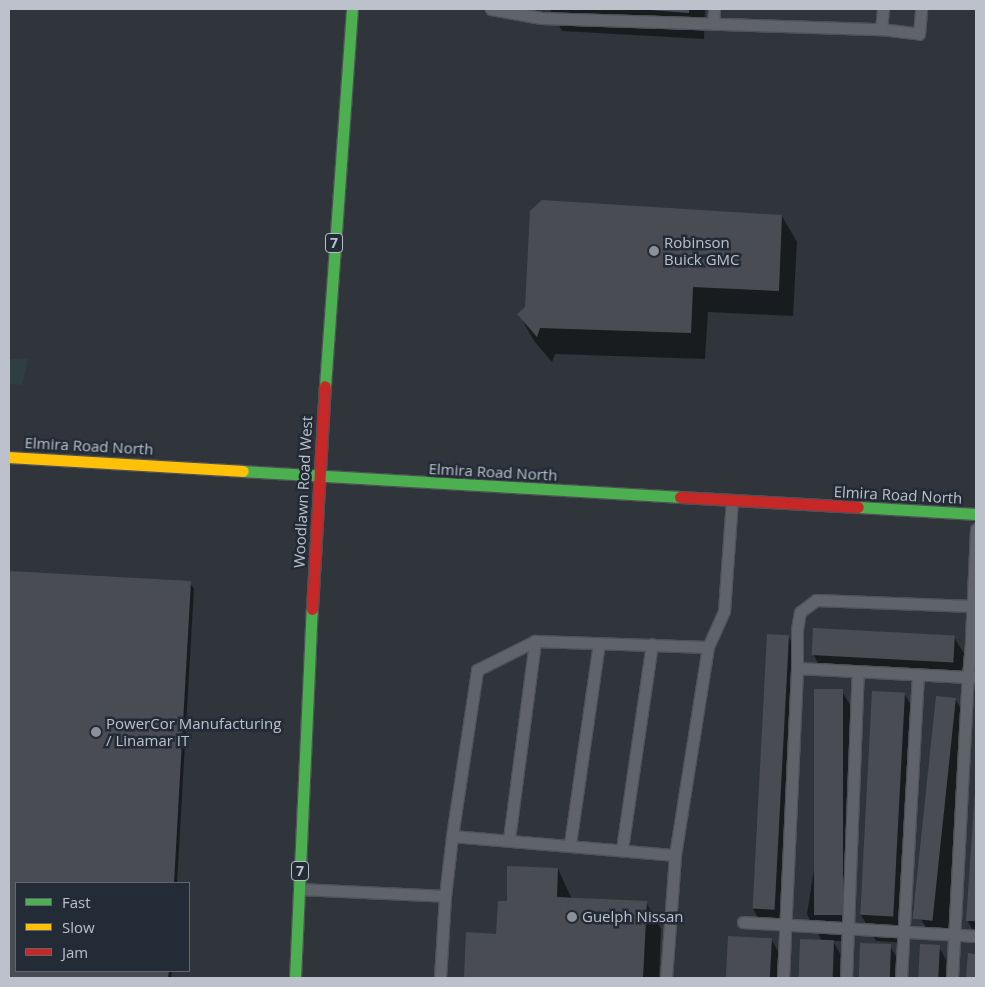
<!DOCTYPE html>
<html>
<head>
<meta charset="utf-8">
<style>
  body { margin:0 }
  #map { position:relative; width:985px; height:987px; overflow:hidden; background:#30353b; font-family:"Open Sans",sans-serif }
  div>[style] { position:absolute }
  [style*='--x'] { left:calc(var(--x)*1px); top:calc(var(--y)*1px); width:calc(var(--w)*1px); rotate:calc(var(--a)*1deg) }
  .green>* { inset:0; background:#2e3f41 }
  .shadow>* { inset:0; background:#0007 }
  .building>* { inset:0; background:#494d53; transform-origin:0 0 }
  .roads { filter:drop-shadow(1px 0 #4e5156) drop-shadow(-1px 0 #4e5156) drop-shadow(0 1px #4e5156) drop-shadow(0 -1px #4e5156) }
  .lane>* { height:11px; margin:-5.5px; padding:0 5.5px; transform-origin:5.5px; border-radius:5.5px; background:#60636a }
  .fast>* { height:11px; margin:-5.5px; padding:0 5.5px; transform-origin:5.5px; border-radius:5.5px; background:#4caf50 }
  .slow>* { height:11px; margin:-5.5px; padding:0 5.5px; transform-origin:5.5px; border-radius:5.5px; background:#ffc107 }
  .jam>* { height:11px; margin:-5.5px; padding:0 5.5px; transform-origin:5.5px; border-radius:5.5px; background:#c62828 }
  .dots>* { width:14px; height:14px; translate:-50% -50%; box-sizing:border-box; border:2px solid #232b36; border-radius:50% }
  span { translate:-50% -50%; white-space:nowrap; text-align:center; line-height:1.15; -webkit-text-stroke:5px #232b36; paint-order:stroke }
  .shield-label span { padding:1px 4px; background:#232b36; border:1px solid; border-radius:4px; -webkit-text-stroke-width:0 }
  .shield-label { font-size:14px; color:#bcc1cb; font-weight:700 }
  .poi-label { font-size:15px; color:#bcc1cb }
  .left { translate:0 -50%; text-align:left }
  .street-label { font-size:15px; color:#bcc1cb }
  .frame { position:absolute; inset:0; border:10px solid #bcc1cb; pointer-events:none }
  .legend { position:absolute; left:15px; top:882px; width:175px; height:90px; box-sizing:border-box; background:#232b36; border:1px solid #606772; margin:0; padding:6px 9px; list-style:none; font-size:15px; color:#bcc1cb }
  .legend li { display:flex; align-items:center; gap:10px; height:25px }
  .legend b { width:25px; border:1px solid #606772 }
</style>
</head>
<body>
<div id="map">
  <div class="green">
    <div style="clip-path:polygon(9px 359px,28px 359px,22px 385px,9px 384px)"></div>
  </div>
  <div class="shadow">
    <div style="clip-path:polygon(550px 9px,705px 9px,704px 39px,562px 31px)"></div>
    <div style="clip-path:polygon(543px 202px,782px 216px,797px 242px,793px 316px,708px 312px,705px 359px,555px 354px,552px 362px,534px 341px,519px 314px,526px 307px)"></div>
    <div style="clip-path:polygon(9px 573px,190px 583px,194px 589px,177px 883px,16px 883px,16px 971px,172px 971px,171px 978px,9px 978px)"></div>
    <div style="clip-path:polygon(788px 636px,800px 656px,784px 930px,764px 928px,753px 909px)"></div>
    <div style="clip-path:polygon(954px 637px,966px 657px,964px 682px,824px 674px,813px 654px)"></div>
    <div style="clip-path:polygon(842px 691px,857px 717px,850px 941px,833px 941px,848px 968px,848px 978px,800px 978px,802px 940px,822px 941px,807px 914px)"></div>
    <div style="clip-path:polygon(873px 693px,905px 695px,920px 721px,908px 943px,876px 941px,861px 915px)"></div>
    <div style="clip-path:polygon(955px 699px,967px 719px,950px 940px,932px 939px,921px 919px)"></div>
    <div style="clip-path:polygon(976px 790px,976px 936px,967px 920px)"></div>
    <div style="clip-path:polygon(558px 869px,572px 899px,646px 902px,661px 929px,659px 978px,465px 978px,467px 934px,497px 935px,508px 902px)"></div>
    <div style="clip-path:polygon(730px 938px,771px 939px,786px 965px,786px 978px,727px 978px)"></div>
    <div style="clip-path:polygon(861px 944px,890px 946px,905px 972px,905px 978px,860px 978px)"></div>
    <div style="clip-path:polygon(921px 946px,939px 947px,950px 967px,950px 978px,920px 978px)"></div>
  </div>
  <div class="building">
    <div style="clip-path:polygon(637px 9px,689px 9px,689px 13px)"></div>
    <div style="clip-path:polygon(542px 200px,782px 215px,779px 291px,693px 287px,691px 333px,540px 328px,537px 337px,517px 314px,525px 307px,530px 211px)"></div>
    <div style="clip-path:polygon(9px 571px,191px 581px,174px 883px,16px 883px,16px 971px,169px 971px,168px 978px,9px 978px)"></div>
    <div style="left:813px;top:628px;width:142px;height:27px;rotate:3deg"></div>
    <div style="left:767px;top:634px;width:22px;height:275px;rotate:3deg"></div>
    <div style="left:814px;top:689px;width:29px;height:226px"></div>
    <div style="left:872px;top:691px;width:33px;height:224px;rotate:3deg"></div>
    <div style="left:936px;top:696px;width:20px;height:224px;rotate:6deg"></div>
    <div style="clip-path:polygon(975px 792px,976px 792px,976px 921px,966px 921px)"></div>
    <div style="clip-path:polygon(507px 866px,558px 868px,557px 897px,647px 901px,643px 978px,464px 978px,466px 932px,496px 934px,498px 901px,507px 901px)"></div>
    <div style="left:728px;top:936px;width:44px;height:42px;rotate:3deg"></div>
    <div style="left:800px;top:939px;width:34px;height:39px;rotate:2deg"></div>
    <div style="left:860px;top:943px;width:31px;height:35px;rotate:2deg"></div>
    <div style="left:920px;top:944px;width:20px;height:34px;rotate:3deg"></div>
    <div style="clip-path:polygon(968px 953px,976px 954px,976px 978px,966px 978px)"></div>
  </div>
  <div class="roads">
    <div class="lane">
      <div style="--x:491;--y:9;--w:51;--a:10.2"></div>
      <div style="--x:541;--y:18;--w:340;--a:1.9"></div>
      <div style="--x:881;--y:29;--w:38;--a:7"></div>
      <div style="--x:919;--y:34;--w:25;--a:-85"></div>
      <div style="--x:713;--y:24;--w:15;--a:-86"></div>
      <div style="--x:881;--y:29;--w:20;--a:-84"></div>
      <div style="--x:972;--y:606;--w:156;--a:-177.8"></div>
      <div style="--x:816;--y:600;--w:20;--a:143"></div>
      <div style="--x:800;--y:612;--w:17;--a:100"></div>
      <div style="--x:797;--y:629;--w:39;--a:90"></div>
      <div style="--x:797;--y:668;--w:171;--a:3"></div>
      <div style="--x:968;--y:677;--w:37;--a:-85"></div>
      <div style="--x:971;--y:640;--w:111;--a:-87.4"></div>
      <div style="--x:452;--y:836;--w:168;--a:-81.4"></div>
      <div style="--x:477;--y:670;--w:65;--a:-26.6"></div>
      <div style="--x:535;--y:641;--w:173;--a:2"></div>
      <div style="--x:509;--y:839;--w:200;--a:-82.5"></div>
      <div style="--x:570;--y:844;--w:203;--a:-81.8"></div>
      <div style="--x:622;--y:849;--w:207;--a:-81.7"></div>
      <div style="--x:299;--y:889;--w:146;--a:2.7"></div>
      <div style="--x:445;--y:896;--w:60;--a:-83.3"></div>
      <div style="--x:452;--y:836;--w:224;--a:4.9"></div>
      <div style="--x:675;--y:855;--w:211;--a:-81"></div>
      <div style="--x:708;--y:647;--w:39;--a:-66"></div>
      <div style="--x:724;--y:611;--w:111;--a:-85.9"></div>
      <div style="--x:743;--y:922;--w:233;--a:3.4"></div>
      <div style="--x:440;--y:978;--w:82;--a:-86.5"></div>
      <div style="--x:666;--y:978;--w:123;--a:-85.8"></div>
      <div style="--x:783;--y:978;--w:310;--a:-87.4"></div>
      <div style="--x:846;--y:978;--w:306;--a:-87.8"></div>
      <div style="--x:901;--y:978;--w:304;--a:-86.8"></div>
      <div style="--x:952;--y:978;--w:301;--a:-87"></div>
      <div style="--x:968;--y:677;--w:8;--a:0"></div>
    </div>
    <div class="fast">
      <div style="--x:325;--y:386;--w:378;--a:-85.9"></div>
      <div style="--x:243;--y:471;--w:438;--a:3.4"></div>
      <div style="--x:858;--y:507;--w:118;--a:3.4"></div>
      <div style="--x:295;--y:978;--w:369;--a:-87.4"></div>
    </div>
    <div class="slow">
      <div style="--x:9;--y:457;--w:234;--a:3.4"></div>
    </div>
    <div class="jam">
      <div style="--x:680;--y:497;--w:178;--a:3.2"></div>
      <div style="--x:312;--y:609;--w:223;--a:-86.7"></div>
    </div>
  </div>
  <div class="dots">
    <div style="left:654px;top:251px;background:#8b9099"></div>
    <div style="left:96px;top:732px;background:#8b9099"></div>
    <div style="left:572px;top:917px;background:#8b9099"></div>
  </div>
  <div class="shield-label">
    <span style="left:334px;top:243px">7</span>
    <span style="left:300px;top:871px">7</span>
  </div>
  <div class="poi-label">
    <span class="left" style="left:664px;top:251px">Robinson<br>Buick GMC</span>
    <span class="left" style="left:106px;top:732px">PowerCor Manufacturing<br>/ Linamar IT</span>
    <span class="left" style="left:582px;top:917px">Guelph Nissan</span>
  </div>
  <div class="street-label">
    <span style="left:89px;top:446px;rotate:3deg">Elmira Road North</span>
    <span style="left:493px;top:472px;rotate:3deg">Elmira Road North</span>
    <span style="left:303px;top:492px;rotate:-87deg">Woodlawn Road West</span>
    <span style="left:898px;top:495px;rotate:3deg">Elmira Road North</span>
  </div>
  <div class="frame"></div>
  <ul class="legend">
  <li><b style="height:6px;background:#4caf50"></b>Fast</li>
  <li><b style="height:6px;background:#ffc107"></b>Slow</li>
  <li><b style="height:6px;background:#c62828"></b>Jam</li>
  </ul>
</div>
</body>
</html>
